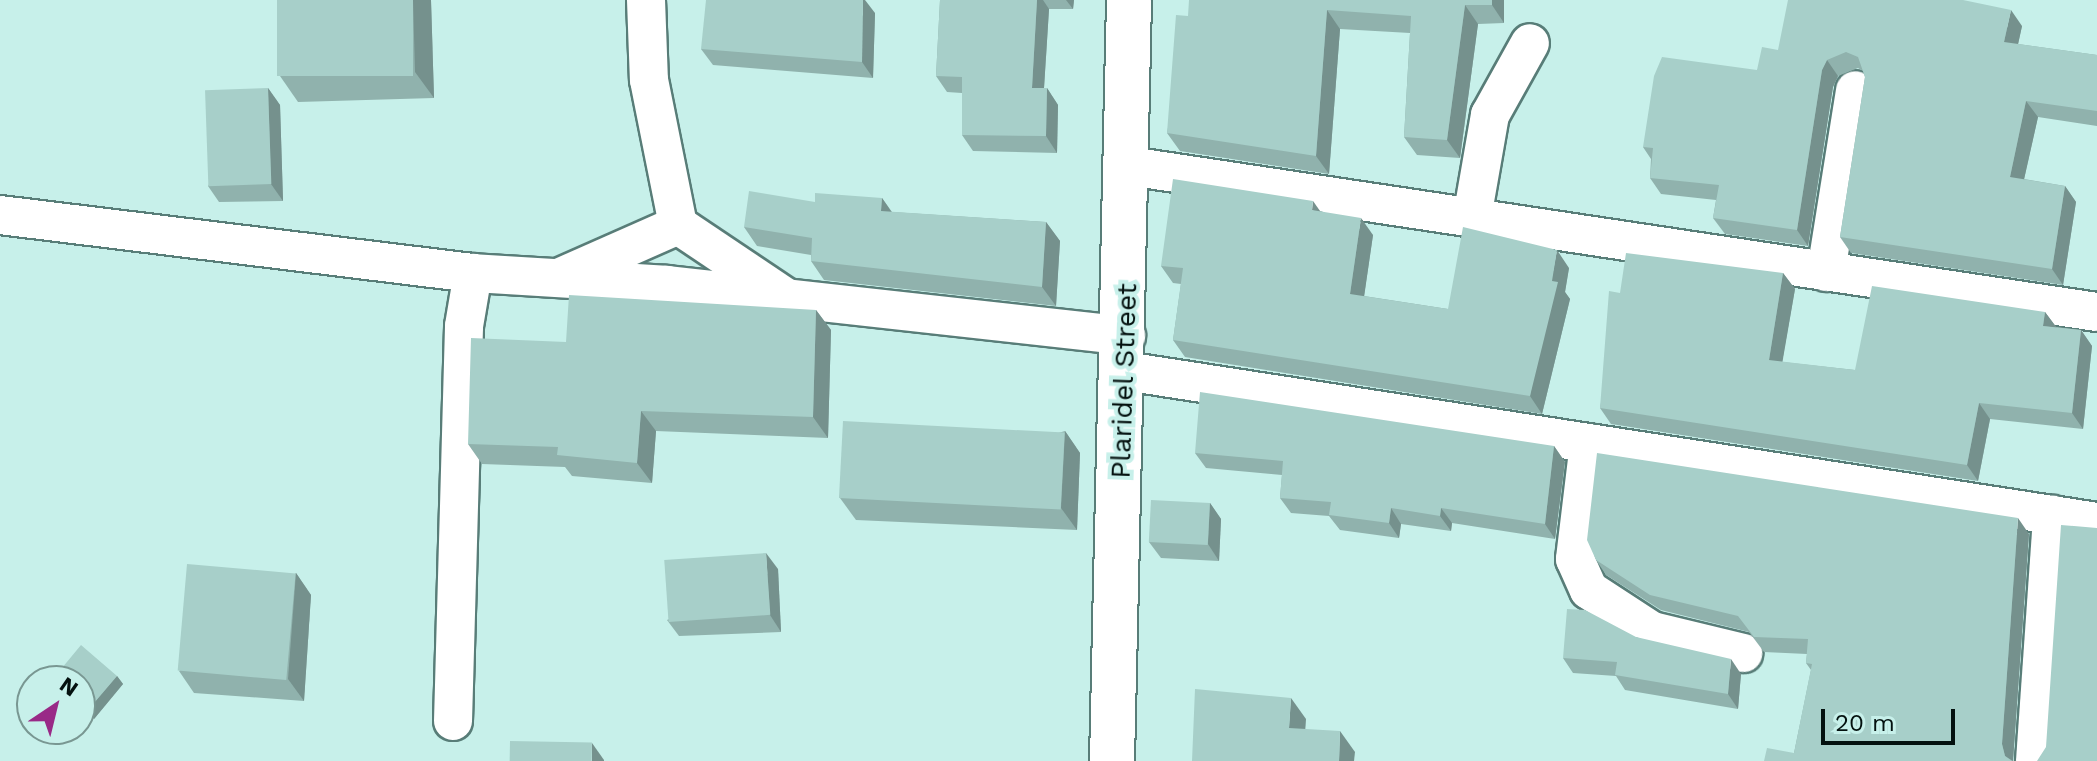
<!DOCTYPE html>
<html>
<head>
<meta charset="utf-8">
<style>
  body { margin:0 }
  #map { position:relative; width:2097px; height:761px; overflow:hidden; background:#c7f0ea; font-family:"Work Sans",sans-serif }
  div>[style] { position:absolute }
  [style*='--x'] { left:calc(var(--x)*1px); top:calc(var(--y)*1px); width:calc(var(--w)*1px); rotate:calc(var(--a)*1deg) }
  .roads { filter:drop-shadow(2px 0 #587d78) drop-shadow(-2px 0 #587d78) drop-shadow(0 2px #587d78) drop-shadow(0 -2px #587d78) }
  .minor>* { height:38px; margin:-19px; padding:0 19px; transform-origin:19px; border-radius:19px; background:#fff }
  .tertiary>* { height:44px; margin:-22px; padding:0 22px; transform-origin:22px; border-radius:22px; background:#fff }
  .wall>* { inset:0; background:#90b2ad }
  .shaded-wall>* { inset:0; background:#75918d }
  .building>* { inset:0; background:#a7cfc9; transform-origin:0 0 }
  span { translate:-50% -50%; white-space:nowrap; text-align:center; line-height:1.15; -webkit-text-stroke:8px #c7f0ea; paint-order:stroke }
  .street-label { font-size:28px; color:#04110f }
  .north { position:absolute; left:16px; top:665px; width:80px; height:80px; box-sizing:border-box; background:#c7f0ea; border:2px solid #799792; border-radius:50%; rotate:35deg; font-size:22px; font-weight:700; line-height:32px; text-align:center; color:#04110f }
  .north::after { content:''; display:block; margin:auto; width:28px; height:36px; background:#992987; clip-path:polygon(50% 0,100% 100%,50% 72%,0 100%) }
  .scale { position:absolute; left:1821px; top:709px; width:134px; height:36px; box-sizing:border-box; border:4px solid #04110f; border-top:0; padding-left:10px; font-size:24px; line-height:28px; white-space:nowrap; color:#04110f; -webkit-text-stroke:6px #c7f0ea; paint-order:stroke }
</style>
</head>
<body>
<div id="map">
  <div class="roads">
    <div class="minor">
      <div style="--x:646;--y:0;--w:80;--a:87.9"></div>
      <div style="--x:649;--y:80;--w:148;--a:78.7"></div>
      <div style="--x:678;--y:225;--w:129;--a:33.9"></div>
      <div style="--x:1129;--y:166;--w:979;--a:8.58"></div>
      <div style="--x:0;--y:215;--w:477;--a:7"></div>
      <div style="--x:473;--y:273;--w:194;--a:3.5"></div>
      <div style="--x:667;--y:285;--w:462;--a:6.3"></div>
      <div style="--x:1472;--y:218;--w:105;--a:-80.1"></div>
      <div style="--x:1490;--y:115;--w:82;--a:-60.9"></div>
      <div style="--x:1826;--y:272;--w:184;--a:-80.9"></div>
      <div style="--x:563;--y:276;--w:126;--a:-23.9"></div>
      <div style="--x:1125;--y:371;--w:984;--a:8.83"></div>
      <div style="--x:1589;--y:443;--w:117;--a:96.9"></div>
      <div style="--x:1575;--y:559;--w:34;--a:66"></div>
      <div style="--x:1589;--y:590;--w:75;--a:33.1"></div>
      <div style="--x:1652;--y:631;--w:94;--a:13.6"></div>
      <div style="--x:453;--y:721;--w:395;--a:-88.4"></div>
      <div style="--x:464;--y:326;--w:54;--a:-80.4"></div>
      <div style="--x:2035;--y:761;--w:247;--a:-86"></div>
    </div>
    <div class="tertiary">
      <div style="--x:1112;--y:761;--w:761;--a:-88.72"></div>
    </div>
  </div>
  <div class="wall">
    <div style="clip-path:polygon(277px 0,431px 0,434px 98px,298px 102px,280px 76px)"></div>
    <div style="clip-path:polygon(940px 0,1074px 0,1073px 9px,1049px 9px,1044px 88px,1047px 88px,1058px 105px,1057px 153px,973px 151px,962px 135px,962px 93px,947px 92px,936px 76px)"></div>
    <div style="clip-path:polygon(1504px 0,1504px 23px,1478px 24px,1460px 158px,1417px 155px,1404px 137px,1410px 33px,1340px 29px,1329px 174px,1180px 151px,1167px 133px,1188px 16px)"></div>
    <div style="clip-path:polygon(875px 13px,873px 78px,713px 65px,701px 49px)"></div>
    <div style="clip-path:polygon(2022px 26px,2018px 44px,2097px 55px,2097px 126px,2038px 117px,2024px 179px,2065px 186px,2076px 202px,2063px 285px,1851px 253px,1840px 237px,1865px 77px,1863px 71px,1858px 68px,1838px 76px,1833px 87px,1808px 246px,1725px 234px,1713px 218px,1716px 200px,1661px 194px,1650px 178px,1651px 159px,1643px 147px,1757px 70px,1778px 50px)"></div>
    <div style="clip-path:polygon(268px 88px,280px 105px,283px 201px,219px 202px,208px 186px)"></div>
    <div style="clip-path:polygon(882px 198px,892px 212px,1046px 222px,1060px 241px,1056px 306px,824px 280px,811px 261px,811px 255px,757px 246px,744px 227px)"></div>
    <div style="clip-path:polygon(1321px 211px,1373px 235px,1364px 296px,1448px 309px,1569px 268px,1565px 292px,1570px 299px,1542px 414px,1185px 357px,1173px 340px,1181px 284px,1173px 283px,1161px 266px)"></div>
    <div style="clip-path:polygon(1783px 273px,1795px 289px,1782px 362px,1855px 370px,2045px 312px,2056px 327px,2081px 330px,2092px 346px,2083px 429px,1990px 419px,1978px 481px,1611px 424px,1600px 408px,1620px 293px)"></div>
    <div style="clip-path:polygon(816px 310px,831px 330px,828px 438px,656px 431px,652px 483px,572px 476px,565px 467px,482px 464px,468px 444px)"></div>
    <div style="clip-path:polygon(1065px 431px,1080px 453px,1077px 530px,856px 520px,840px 498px)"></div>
    <div style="clip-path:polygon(1554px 446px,1565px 462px,1555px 539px,1452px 523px,1451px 531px,1401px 524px,1399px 538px,1340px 530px,1329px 516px,1291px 513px,1280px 498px,1282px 475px,1206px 468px,1195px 453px)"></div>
    <div style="clip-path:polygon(1210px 503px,1221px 519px,1219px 561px,1161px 558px,1149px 542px)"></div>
    <div style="clip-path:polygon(2029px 534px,2013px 761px,1794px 753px,1811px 670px,1806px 663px,1807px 654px,1764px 652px,1749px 632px,1661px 610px,1606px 575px,1596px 560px)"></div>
    <div style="clip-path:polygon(778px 569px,781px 632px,679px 636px,667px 620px)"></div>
    <div style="clip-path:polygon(296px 573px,311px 595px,304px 701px,194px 693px,179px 671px)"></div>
    <div style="clip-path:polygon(1636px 637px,1741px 674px,1738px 709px,1625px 690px,1616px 676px,1573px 673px,1563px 658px)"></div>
    <div style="clip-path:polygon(117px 676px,123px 684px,94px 719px,80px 707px,80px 681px)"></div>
  </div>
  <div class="shaded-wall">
    <div style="clip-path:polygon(413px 0,431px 0,434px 98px,415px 72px)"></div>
    <div style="clip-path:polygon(863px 0,865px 0,875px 13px,873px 78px,862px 62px)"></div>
    <div style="clip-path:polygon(1037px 0,1043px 0,1049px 9px,1043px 104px,1032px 88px)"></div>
    <div style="clip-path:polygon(1066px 0,1074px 0,1073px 9px)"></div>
    <div style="clip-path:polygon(1492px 0,1504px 0,1504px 23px,1492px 5px)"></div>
    <div style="clip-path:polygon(1465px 5px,1478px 24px,1460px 158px,1447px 140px)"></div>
    <div style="clip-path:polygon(1327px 10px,1340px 29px,1329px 174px,1316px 156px)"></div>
    <div style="clip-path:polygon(2011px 10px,2022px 26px,2015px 58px,2004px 42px)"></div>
    <div style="clip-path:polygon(1827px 60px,1838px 76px,1833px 87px,1808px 246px,1797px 230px,1822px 70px)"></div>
    <div style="clip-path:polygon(268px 88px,280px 105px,283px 201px,271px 184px)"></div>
    <div style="clip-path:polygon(1047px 88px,1058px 105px,1057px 153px,1046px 136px)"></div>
    <div style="clip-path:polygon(2026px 101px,2038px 117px,2021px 193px,2010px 177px)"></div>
    <div style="clip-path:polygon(2065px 186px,2076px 202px,2063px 285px,2052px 269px)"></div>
    <div style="clip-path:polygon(882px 198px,895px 217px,881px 211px)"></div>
    <div style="clip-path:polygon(1313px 201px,1325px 218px,1312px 210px)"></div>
    <div style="clip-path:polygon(1361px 218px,1373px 235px,1362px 311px,1350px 294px)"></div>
    <div style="clip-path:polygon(1046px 222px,1060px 241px,1056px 306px,1042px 287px)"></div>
    <div style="clip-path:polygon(1557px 250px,1569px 268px,1565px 292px,1570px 299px,1542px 414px,1530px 396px)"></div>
    <div style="clip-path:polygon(1783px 273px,1795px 289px,1780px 376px,1769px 360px)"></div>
    <div style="clip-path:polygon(816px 310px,831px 330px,828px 438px,813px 417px)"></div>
    <div style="clip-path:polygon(2045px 312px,2057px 328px,2043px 326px)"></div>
    <div style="clip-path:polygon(2081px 330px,2092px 346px,2083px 429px,2072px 413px)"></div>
    <div style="clip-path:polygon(1979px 403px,1990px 419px,1978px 481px,1967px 465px)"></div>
    <div style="clip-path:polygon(641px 411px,656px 431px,652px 483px,637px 463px)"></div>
    <div style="clip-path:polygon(1065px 431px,1080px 453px,1077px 530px,1061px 508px)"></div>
    <div style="clip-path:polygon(1554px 446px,1565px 462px,1555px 539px,1545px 524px)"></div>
    <div style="clip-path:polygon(1210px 503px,1221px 519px,1219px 561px,1208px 544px)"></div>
    <div style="clip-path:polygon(1391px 508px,1401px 524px,1399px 538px,1389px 523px)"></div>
    <div style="clip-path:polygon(1441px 508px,1452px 523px,1451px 531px,1440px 516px)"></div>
    <div style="clip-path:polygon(2018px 518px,2029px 534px,2013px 761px,2005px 756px,2002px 744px)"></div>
    <div style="clip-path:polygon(766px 553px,778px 569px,781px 632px,770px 615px)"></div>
    <div style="clip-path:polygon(296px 573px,311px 595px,304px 701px,288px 679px)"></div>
    <div style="clip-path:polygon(1731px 659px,1741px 674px,1738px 709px,1728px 694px)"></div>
    <div style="clip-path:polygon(117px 676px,123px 684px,94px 719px,88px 710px)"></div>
    <div style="clip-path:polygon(1291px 698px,1306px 719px,1304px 749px,1289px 728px)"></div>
    <div style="clip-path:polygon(1340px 731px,1355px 752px,1354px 761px,1339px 761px)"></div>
    <div style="clip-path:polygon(592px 743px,604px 760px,604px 761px,592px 761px)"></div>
  </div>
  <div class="building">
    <div style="left:277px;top:0;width:136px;height:76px"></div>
    <div style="clip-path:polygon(706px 0,863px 0,862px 62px,701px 49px)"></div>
    <div style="clip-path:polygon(940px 0,1037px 0,1032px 88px,1047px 88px,1046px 136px,962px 135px,962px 77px,936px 76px)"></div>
    <div style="clip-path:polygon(1189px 0,1492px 0,1492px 5px,1465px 5px,1447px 140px,1404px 137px,1411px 16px,1327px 10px,1316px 156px,1167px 133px,1176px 15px,1188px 16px)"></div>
    <div style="clip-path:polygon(1788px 0,1963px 0,2011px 10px,2004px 42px,2097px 55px,2097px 111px,2026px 101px,2010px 177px,2065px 186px,2052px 269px,1840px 237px,1865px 77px,1858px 57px,1846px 52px,1827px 60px,1822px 70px,1797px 230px,1713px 218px,1719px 185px,1650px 178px,1653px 148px,1643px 147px,1654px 76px,1662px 57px,1757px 70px,1762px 47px,1778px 50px)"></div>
    <div style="left:268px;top:88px;width:96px;height:63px;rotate:88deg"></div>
    <div style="clip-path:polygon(1173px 179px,1313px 201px,1312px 210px,1361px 218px,1350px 294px,1448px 309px,1463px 227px,1557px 250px,1552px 281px,1558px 282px,1530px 396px,1173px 340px,1183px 268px,1161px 266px)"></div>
    <div style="clip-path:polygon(749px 191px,815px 202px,815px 193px,882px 198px,881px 211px,1046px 222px,1042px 287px,811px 261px,812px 238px,744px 227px)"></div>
    <div style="clip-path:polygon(1626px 253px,1783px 273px,1769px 360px,1855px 370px,1872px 286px,2045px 312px,2043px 326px,2081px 330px,2072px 413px,1979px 403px,1967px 465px,1600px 408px,1609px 291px,1620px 293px)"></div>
    <div style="clip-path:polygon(569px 295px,816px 310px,813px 417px,641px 411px,637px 463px,557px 455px,558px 447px,468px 444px,471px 338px,566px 342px)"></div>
    <div style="clip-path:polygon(1200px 392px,1554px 446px,1545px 524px,1441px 508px,1440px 516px,1391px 508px,1389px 523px,1329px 515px,1331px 502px,1280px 498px,1283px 461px,1195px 453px)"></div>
    <div style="left:843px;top:421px;width:222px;height:77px;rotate:3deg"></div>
    <div style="clip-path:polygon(1597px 453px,2018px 518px,2002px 744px,2005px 756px,2012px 761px,1764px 761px,1767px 748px,1794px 753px,1812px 664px,1806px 663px,1808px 639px,1754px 637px,1738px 616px,1650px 595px,1596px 560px,1587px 540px)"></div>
    <div style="left:1151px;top:500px;width:59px;height:42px;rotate:3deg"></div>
    <div style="clip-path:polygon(2061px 525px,2097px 528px,2097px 761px,2037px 761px,2046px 747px)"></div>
    <div style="left:766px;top:553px;width:62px;height:102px;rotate:86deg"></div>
    <div style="left:187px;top:564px;width:109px;height:107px;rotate:5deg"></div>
    <div style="clip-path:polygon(1567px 609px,1585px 610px,1636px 637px,1731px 659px,1728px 694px,1615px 675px,1617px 662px,1563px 658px)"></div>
    <div style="clip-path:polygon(81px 645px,117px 676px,88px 710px,80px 704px,80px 681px,53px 681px,52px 680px)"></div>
    <div style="clip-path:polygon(1195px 689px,1291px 698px,1289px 728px,1340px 731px,1339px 761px,1192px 761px)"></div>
    <div style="left:510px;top:741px;width:82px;height:20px;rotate:1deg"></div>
  </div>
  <div class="street-label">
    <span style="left:1124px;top:381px;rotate:-88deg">Plaridel Street</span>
  </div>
  <div class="north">N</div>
  <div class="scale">20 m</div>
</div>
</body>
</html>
